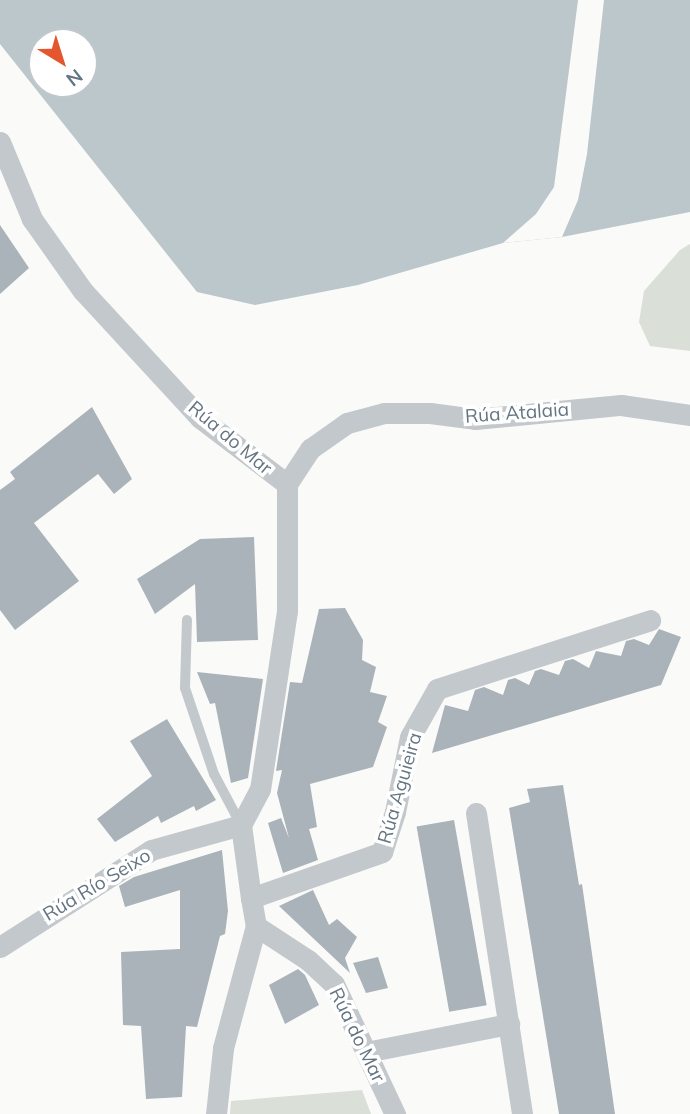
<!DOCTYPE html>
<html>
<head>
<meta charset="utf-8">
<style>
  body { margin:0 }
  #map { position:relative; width:690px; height:1114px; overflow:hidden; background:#fafaf8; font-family:Mulish,sans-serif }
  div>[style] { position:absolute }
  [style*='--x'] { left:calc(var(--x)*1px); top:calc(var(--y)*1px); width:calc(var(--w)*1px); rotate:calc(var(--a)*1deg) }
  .green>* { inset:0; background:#dadfd7 }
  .water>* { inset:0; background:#bbc7cb }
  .pier>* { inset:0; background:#fafaf8 }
  .building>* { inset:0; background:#aab3b9; transform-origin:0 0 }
  .lane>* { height:10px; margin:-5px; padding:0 5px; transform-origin:5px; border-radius:5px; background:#c3c8cc }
  .street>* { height:21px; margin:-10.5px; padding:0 10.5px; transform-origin:10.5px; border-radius:10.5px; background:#c3c8cc }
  span { translate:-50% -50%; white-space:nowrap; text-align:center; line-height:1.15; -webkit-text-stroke:7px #fff; paint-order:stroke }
  .street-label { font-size:19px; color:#657683 }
  .north { position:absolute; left:28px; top:28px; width:70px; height:70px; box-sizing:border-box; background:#fff; border:2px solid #c1c8cd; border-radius:50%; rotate:142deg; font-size:19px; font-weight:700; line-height:28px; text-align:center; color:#657683 }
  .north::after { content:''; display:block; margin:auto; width:24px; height:32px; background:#e4572e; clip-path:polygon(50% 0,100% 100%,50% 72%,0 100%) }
</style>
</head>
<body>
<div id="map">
  <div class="green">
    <div style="clip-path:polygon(690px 244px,690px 351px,650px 346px,639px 322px,644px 291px,680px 250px)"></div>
    <div style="clip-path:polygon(362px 1090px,371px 1114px,230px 1114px,231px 1101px)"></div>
  </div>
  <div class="water">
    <div style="clip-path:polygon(evenodd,0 0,690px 0,690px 212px,562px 237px,503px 243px,358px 285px,255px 305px,197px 292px,0 44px,0 0,42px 42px,84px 42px,84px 84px,42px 84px,42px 42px)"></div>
  </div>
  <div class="pier">
    <div style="clip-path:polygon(578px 0,604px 0,587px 154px,578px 200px,562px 237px,503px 243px,536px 214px,554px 187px)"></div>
  </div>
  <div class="building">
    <div style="clip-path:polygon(0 225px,29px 268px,0 294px)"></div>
    <div style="clip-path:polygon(92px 407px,132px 479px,114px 494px,98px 474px,34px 523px,79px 581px,15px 630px,0 610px,0 490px,15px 479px,10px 472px)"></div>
    <div style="clip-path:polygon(254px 537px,258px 640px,197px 642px,195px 584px,155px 614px,137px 579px,200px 539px)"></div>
    <div style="clip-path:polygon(345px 608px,363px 640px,362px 660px,376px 667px,370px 692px,387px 696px,378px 722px,387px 727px,373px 767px,310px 784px,317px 827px,309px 829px,318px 860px,283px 873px,268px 823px,281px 818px,289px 838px,277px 793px,282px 770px,276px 771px,290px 682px,302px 683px,319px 609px)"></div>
    <div style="clip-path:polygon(659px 629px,681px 637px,661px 685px,432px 753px,445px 705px,468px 711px,475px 690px,484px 687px,503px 695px,508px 680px,515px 678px,529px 685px,535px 671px,541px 669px,559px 675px,565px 661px,573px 659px,589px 668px,596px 651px,621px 656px,626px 641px,634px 639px,649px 645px)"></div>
    <div style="clip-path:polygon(197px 672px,263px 679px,248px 778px,231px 783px,215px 703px,210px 704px)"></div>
    <div style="clip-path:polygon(167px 719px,216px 800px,196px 811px,194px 806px,161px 823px,158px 816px,115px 842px,97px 819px,152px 776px,130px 741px)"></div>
    <div style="clip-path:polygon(563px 785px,579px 885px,582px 884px,615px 1114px,559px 1114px,509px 808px,530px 802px,527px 789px)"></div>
    <div style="left:454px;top:820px;width:188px;height:38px;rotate:80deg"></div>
    <div style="clip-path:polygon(222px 850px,228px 911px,225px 934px,220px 936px,197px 1027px,186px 1026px,182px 1097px,146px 1099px,141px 1026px,123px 1025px,121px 952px,180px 949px,180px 890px,125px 907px,119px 886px,134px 877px)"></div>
    <div style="clip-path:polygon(313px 890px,329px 925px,337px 919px,357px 937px,345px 958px,350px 973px,279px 906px)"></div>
    <div style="clip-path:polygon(378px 957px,388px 988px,366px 993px,353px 963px)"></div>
    <div style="clip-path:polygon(298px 969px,305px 975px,319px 1005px,285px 1024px,269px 985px)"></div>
  </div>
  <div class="lane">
    <div style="--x:187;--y:620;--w:68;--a:91.7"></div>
    <div style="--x:185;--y:688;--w:91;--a:71.4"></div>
    <div style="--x:214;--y:774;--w:58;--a:62.1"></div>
  </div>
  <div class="street">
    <div style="--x:0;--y:142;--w:83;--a:67.4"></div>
    <div style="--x:32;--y:219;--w:88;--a:54.7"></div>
    <div style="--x:83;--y:291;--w:173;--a:47.3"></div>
    <div style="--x:200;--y:418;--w:109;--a:37.2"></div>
    <div style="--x:287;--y:484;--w:127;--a:90"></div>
    <div style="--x:287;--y:611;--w:180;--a:98.6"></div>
    <div style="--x:260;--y:789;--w:41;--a:117.8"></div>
    <div style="--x:241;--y:825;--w:74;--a:82.2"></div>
    <div style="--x:251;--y:898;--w:28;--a:80"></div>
    <div style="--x:256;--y:926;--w:62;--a:33.2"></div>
    <div style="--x:308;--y:960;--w:35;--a:43"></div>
    <div style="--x:334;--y:984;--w:144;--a:64.9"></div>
    <div style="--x:287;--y:484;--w:42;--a:-56.7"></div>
    <div style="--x:310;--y:449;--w:45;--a:-35.1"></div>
    <div style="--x:347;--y:423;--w:38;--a:-15"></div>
    <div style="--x:384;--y:413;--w:46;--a:0"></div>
    <div style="--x:430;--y:413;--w:45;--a:7.6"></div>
    <div style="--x:475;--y:419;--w:147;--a:-5.5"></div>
    <div style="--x:621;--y:405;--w:70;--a:8.2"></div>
    <div style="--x:476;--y:813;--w:304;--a:81.3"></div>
    <div style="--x:251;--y:898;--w:139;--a:-19.3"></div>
    <div style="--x:382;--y:852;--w:42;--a:-72"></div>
    <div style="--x:395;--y:812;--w:76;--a:-78.7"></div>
    <div style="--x:410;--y:737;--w:55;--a:-60.6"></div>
    <div style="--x:437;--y:689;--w:224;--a:-17.9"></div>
    <div style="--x:0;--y:947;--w:179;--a:-32.7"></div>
    <div style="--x:151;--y:850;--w:93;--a:-15.5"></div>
    <div style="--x:366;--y:1052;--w:146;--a:-11.1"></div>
    <div style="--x:216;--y:1114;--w:66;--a:-83.9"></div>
    <div style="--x:223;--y:1048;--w:126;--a:-74.9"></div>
  </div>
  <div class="street-label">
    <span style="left:517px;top:413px;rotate:-4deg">Rúa Atalaia</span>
    <span style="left:230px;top:438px;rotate:40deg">Rúa do Mar</span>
    <span style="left:400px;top:788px;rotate:-74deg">Rúa Aguieira</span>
    <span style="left:97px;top:885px;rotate:-31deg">Rúa Río Seixo</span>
    <span style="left:357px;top:1035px;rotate:64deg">Rúa do Mar</span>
  </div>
  <div class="north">N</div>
</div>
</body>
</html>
